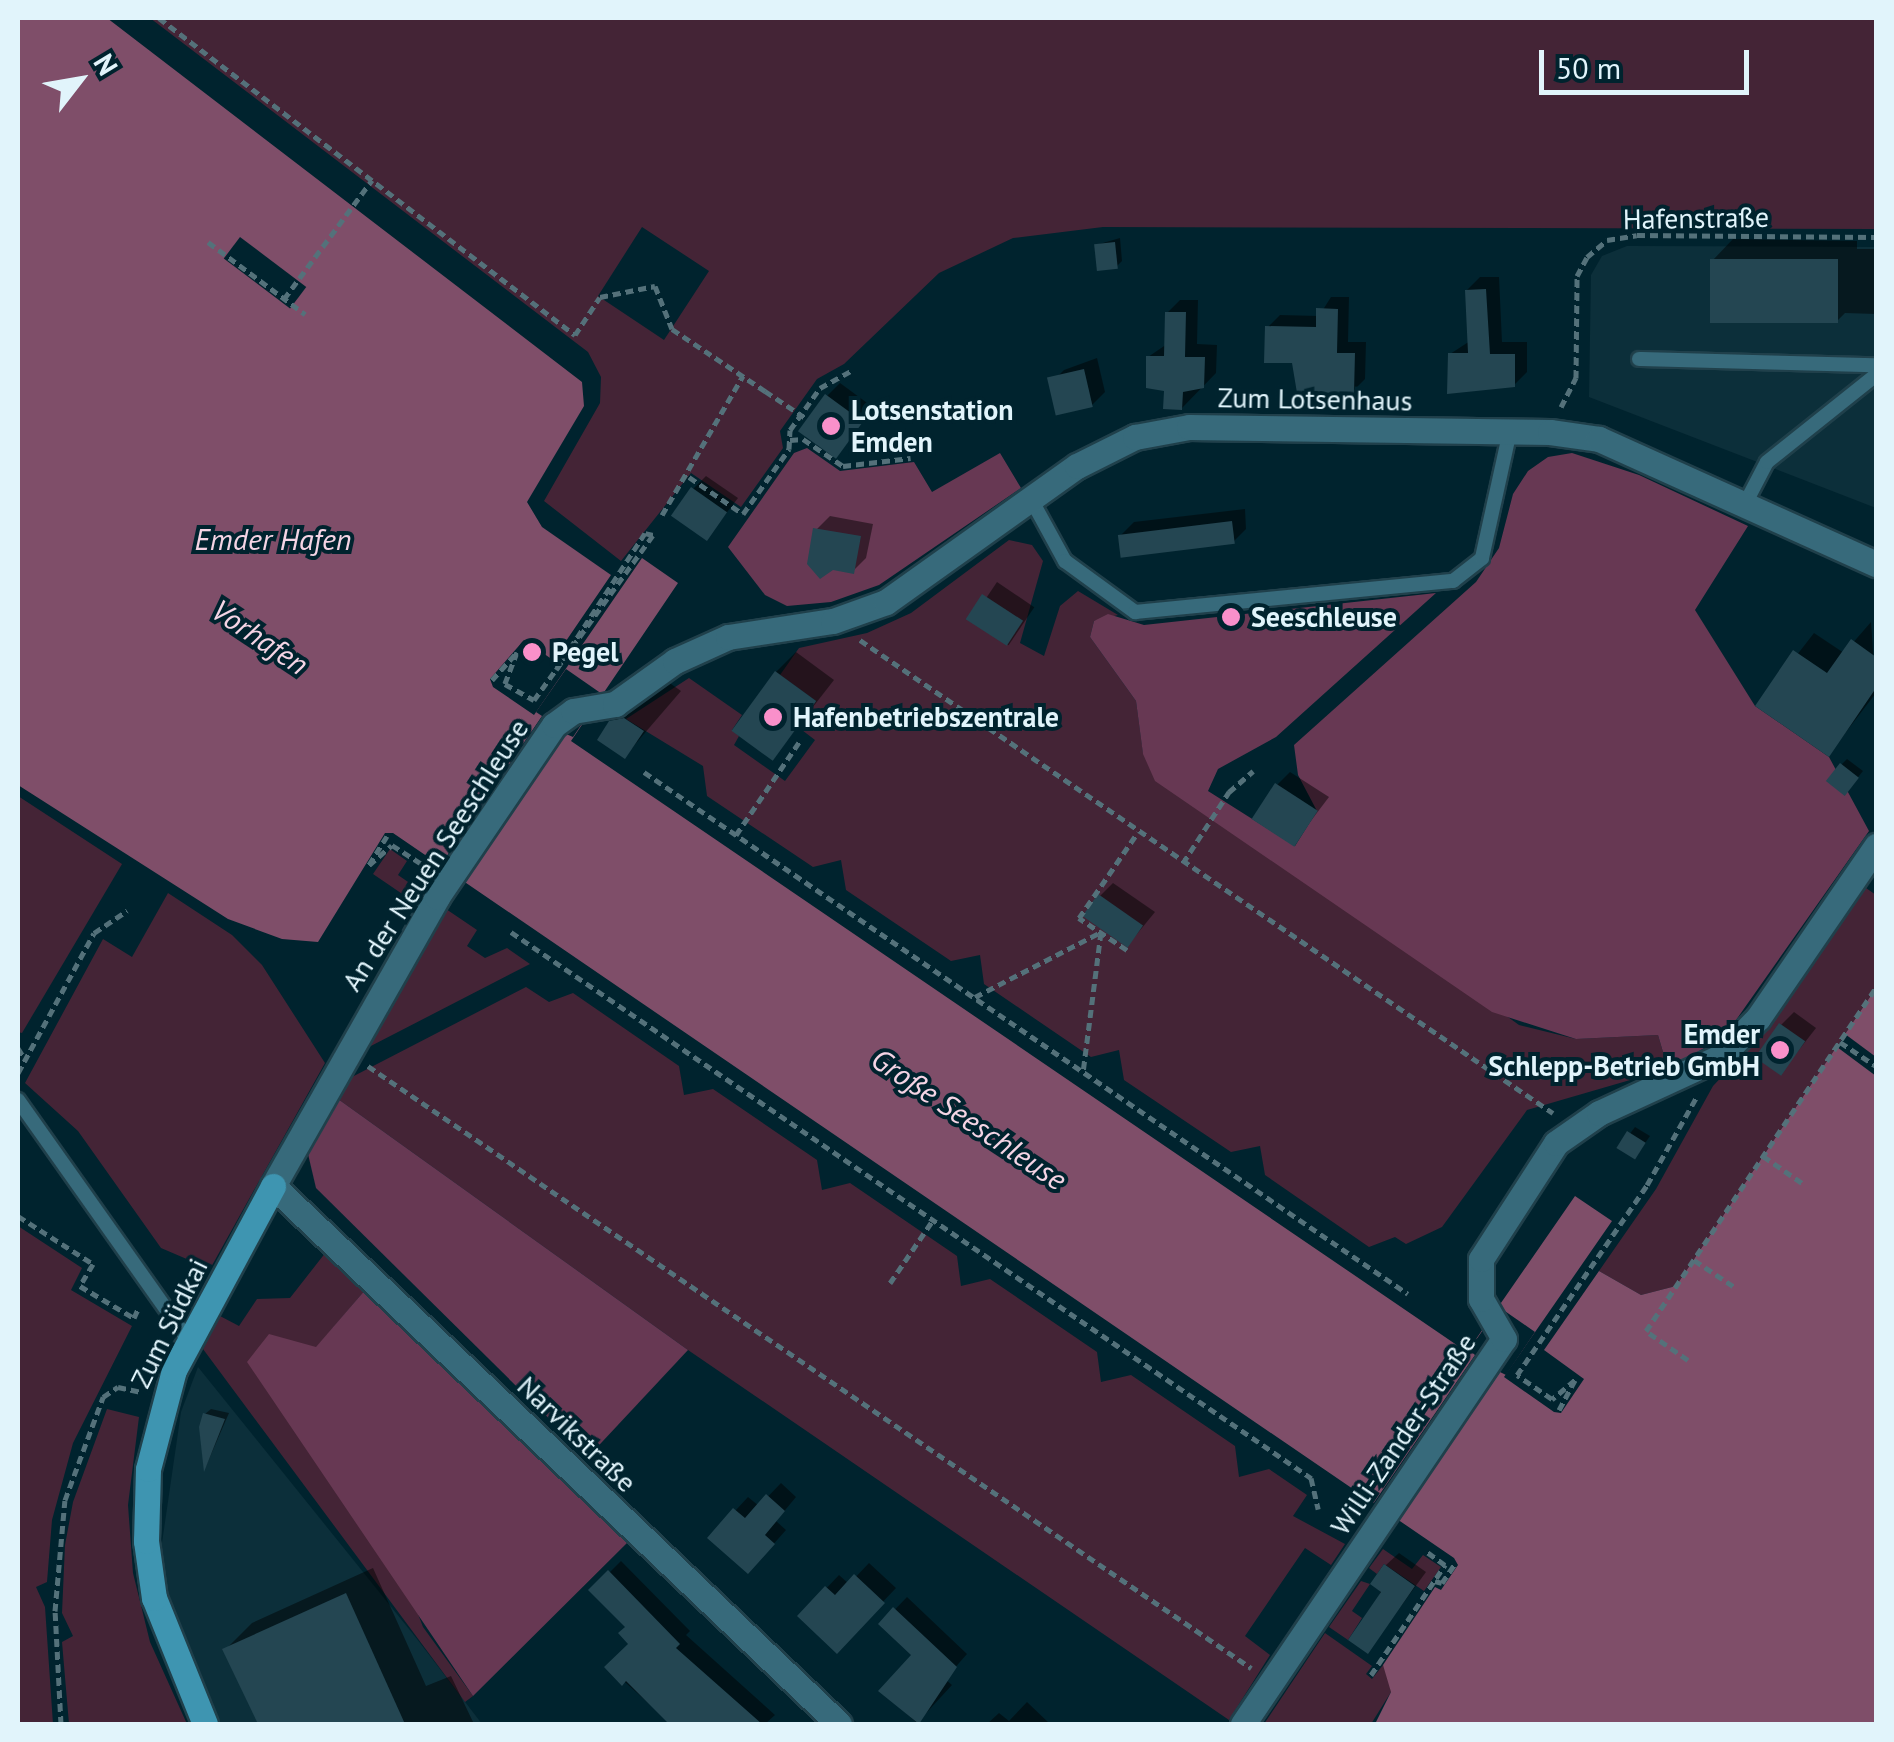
<!DOCTYPE html>
<html>
<head>
<meta charset="utf-8">
<style>
  body { margin:0 }
  #map { position:relative; width:1894px; height:1742px; overflow:hidden; background:#00232e; font-family:"PT Sans",sans-serif }
  div>[style] { position:absolute }
  [style*='--x'] { left:calc(var(--x)*1px); top:calc(var(--y)*1px); width:calc(var(--w)*1px); rotate:calc(var(--a)*1deg) }
  .built>* { inset:0; background:#0c2f3a }
  .green>* { inset:0; background:#442436 }
  .forest>* { inset:0; background:#673853 }
  .water>* { inset:0; background:#7f4e69 }
  .pier>* { inset:0; background:#00232e; transform-origin:0 0 }
  .shadow>* { inset:0; background:#0007; transform-origin:0 0 }
  .building>* { inset:0; background:#244652; transform-origin:0 0 }
  .path>* { height:5px; margin-top:-2.5px; transform-origin:0; background:repeating-linear-gradient(90deg,#54717a 0 8px,transparent 0 13px) }
  .roads { filter:drop-shadow(2px 0 #20404b) drop-shadow(-2px 0 #20404b) drop-shadow(0 2px #20404b) drop-shadow(0 -2px #20404b) }
  .lane>* { height:14px; margin:-7px; padding:0 7px; transform-origin:7px; border-radius:7px; background:#376a7b }
  .street>* { height:25px; margin:-12.5px; padding:0 12.5px; transform-origin:12.5px; border-radius:12.5px; background:#376a7b }
  .secondary>* { height:25px; margin:-12.5px; padding:0 12.5px; transform-origin:12.5px; border-radius:12.5px; background:#3e95b1 }
  .path-bridge>* { height:5px; margin-top:-2.5px; transform-origin:0; background:repeating-linear-gradient(90deg,#54717a 0 8px,transparent 0 13px) }
  .dots>* { width:28px; height:28px; translate:-50% -50%; box-sizing:border-box; border:5px solid #00232e; border-radius:50% }
  span { translate:-50% -50%; white-space:nowrap; text-align:center; line-height:1.15; -webkit-text-stroke:8px #00232e; paint-order:stroke }
  .street-label { font-size:28px; color:#e1f4fb }
  .poi-label { font-size:28px; color:#e1f4fb; font-weight:700 }
  .left { translate:0 -50%; text-align:left }
  .right { translate:-100% -50%; text-align:right }
  .water-label { font-size:30px; color:#f5d5e5; font-style:italic }
  .frame { position:absolute; inset:0; border:20px solid #e1f4fb; pointer-events:none }
  .north { position:absolute; left:30px; top:30px; width:100px; height:100px; -webkit-text-stroke:8px #00232e; paint-order:stroke; rotate:59deg; font-size:28px; font-weight:700; line-height:40px; text-align:center; color:#e1f4fb }
  .north::after { content:''; display:block; margin:auto; width:35px; height:45px; background:#e1f4fb; clip-path:polygon(50% 0,100% 100%,50% 72%,0 100%) }
  .scale { position:absolute; left:1539px; top:50px; width:210px; height:45px; box-sizing:border-box; border:5px solid #e1f4fb; border-top:0; padding-left:12px; font-size:30px; line-height:35px; white-space:nowrap; color:#e1f4fb; -webkit-text-stroke:8px #00232e; paint-order:stroke }
</style>
</head>
<body>
<div id="map">
  <div class="built">
    <div style="clip-path:polygon(1627px 246px,1876px 247px,1876px 508px,1589px 397px,1591px 275px,1602px 256px)"></div>
    <div style="clip-path:polygon(198px 1367px,417px 1639px,482px 1724px,205px 1724px,154px 1598px,181px 1412px)"></div>
  </div>
  <div class="green">
    <div style="clip-path:polygon(evenodd,150px 18px,1876px 18px,1876px 229px,1103px 227px,1013px 238px,939px 273px,844px 364px,817px 379px,780px 431px,783px 448px,741px 507px,691px 473px,621px 561px,544px 501px,600px 403px,601px 377px,588px 352px,150px 18px,642px 227px,709px 271px,664px 340px,598px 296px,642px 227px)"></div>
    <div style="clip-path:polygon(1009px 540px,1032px 545px,1043px 561px,1020px 643px,1044px 656px,1060px 606px,1078px 591px,1118px 615px,1094px 621px,1090px 637px,1136px 701px,1143px 753px,1519px 1025px,1576px 1039px,1658px 1035px,1668px 1069px,1527px 1110px,1442px 1227px,1406px 1244px,1395px 1237px,1369px 1247px,1265px 1175px,1260px 1146px,1231px 1152px,1124px 1080px,1119px 1050px,1091px 1057px,984px 984px,980px 955px,951px 961px,846px 890px,841px 860px,813px 867px,707px 796px,703px 766px,626px 719px,689px 678px,742px 715px,732px 730px,739px 736px,734px 745px,785px 781px,815px 740px,798px 727px,816px 701px,780px 675px,799px 648px,867px 633px,911px 613px)"></div>
    <div style="clip-path:polygon(18px 796px,122px 864px,22px 1033px,18px 1032px)"></div>
    <div style="clip-path:polygon(390px 849px,407px 861px,398px 875px,424px 893px,417px 904px,373px 874px)"></div>
    <div style="clip-path:polygon(1866px 888px,1876px 895px,1876px 988px,1676px 1286px,1641px 1295px,1599px 1271px,1656px 1189px,1713px 1086px,1769px 1027px)"></div>
    <div style="clip-path:polygon(168px 893px,232px 935px,262px 965px,325px 1063px,210px 1269px,161px 1248px,78px 1131px,25px 1083px,103px 939px,132px 957px)"></div>
    <div style="clip-path:polygon(446px 909px,477px 930px,467px 946px,485px 958px,507px 948px,530px 964px,365px 1049px)"></div>
    <div style="clip-path:polygon(526px 987px,549px 1002px,573px 993px,679px 1066px,684px 1095px,713px 1089px,817px 1160px,822px 1190px,850px 1183px,957px 1256px,961px 1286px,990px 1279px,1097px 1352px,1101px 1382px,1131px 1375px,1235px 1446px,1239px 1477px,1269px 1469px,1307px 1495px,1293px 1516px,1345px 1544px,1331px 1565px,1305px 1548px,1245px 1636px,1270px 1655px,1229px 1720px,688px 1350px,338px 1099px,350px 1078px)"></div>
    <div style="clip-path:polygon(18px 1226px,82px 1268px,71px 1290px,132px 1326px,73px 1443px,52px 1520px,47px 1582px,36px 1587px,45px 1607px,53px 1724px,18px 1724px)"></div>
    <div style="clip-path:polygon(326px 1252px,366px 1289px,316px 1348px,423px 1627px,473px 1696px,465px 1702px,203px 1349px,220px 1316px,239px 1326px,257px 1299px,290px 1298px)"></div>
    <div style="clip-path:polygon(107px 1409px,139px 1417px,128px 1505px,133px 1573px,150px 1642px,187px 1724px,69px 1724px,62px 1642px,73px 1636px,62px 1613px,65px 1545px,73px 1502px)"></div>
    <div style="clip-path:polygon(1383px 1549px,1412px 1569px,1423px 1555px,1441px 1567px,1424px 1591px,1384px 1564px,1377px 1574px,1369px 1568px)"></div>
    <div style="clip-path:polygon(1361px 1581px,1370px 1584px,1352px 1611px,1362px 1618px,1348px 1640px,1329px 1627px)"></div>
    <div style="clip-path:polygon(1325px 1633px,1372px 1666px,1366px 1674px,1372px 1679px,1383px 1665px,1390px 1675px,1391px 1692px,1371px 1724px,1264px 1724px)"></div>
  </div>
  <div class="forest">
    <div style="clip-path:polygon(807px 448px,840px 471px,914px 462px,932px 492px,1000px 453px,1021px 488px,879px 585px,831px 602px,787px 606px,765px 595px,728px 547px,794px 453px)"></div>
    <div style="clip-path:polygon(1572px 453px,1639px 475px,1748px 526px,1695px 610px,1755px 706px,1829px 757px,1869px 831px,1736px 1020px,1713px 1043px,1668px 1069px,1658px 1035px,1576px 1039px,1492px 1012px,1155px 781px,1143px 754px,1136px 701px,1090px 637px,1094px 621px,1108px 614px,1144px 625px,1436px 593px,1276px 737px,1218px 769px,1208px 791px,1295px 846px,1317px 811px,1298px 775px,1294px 745px,1476px 582px,1499px 548px,1513px 494px,1528px 471px,1548px 457px)"></div>
    <div style="clip-path:polygon(338px 1099px,688px 1350px,588px 1457px,316px 1188px,308px 1154px)"></div>
    <div style="clip-path:polygon(366px 1289px,628px 1542px,473px 1696px,247px 1362px,269px 1334px,316px 1347px)"></div>
  </div>
  <div class="water">
    <div style="clip-path:polygon(18px 18px,107px 18px,582px 382px,584px 406px,527px 502px,542px 527px,611px 575px,553px 660px,524px 640px,490px 679px,493px 687px,534px 715px,642px 558px,678px 583px,571px 741px,1467px 1352px,1575px 1196px,1612px 1221px,1504px 1377px,1554px 1412px,1561px 1413px,1584px 1379px,1544px 1350px,1599px 1271px,1641px 1295px,1676px 1286px,1876px 988px,1876px 1724px,1375px 1724px,1391px 1692px,1383px 1665px,1435px 1587px,1441px 1590px,1458px 1565px,1454px 1558px,393px 833px,385px 833px,318px 942px,282px 939px,228px 919px,18px 785px)"></div>
  </div>
  <div class="pier">
    <div style="left:240px;top:237px;width:83px;height:27px;rotate:37deg"></div>
    <div style="clip-path:polygon(566px 669px,602px 694px,573px 737px,566px 734px,462px 885px,438px 869px,542px 716px,536px 712px)"></div>
    <div style="clip-path:polygon(1845px 1034px,1876px 1057px,1876px 1076px,1837px 1047px)"></div>
    <div style="clip-path:polygon(1499px 1307px,1535px 1332px,1506px 1375px,1500px 1372px,1395px 1524px,1371px 1507px,1475px 1355px,1469px 1350px)"></div>
  </div>
  <div class="shadow">
    <div style="clip-path:polygon(1120px 238px,1122px 261px,1116px 267px,1096px 245px)"></div>
    <div style="clip-path:polygon(1733px 239px,1857px 241px,1857px 249px,1876px 249px,1876px 314px,1845px 313px,1836px 322px,1713px 260px)"></div>
    <div style="clip-path:polygon(1480px 277px,1499px 277px,1502px 342px,1527px 342px,1527px 372px,1514px 385px,1450px 354px,1470px 341px,1467px 290px)"></div>
    <div style="clip-path:polygon(1331px 297px,1349px 297px,1348px 342px,1366px 342px,1365px 379px,1353px 391px,1294px 361px,1268px 327px,1280px 315px,1319px 316px)"></div>
    <div style="clip-path:polygon(1180px 300px,1198px 300px,1197px 344px,1217px 345px,1216px 373px,1182px 408px,1148px 357px,1167px 344px,1167px 313px)"></div>
    <div style="clip-path:polygon(1097px 358px,1105px 392px,1092px 405px,1051px 383px,1064px 370px)"></div>
    <div style="clip-path:polygon(840px 383px,874px 408px,836px 455px,827px 396px)"></div>
    <div style="clip-path:polygon(706px 476px,738px 498px,707px 538px,693px 489px)"></div>
    <div style="clip-path:polygon(1245px 509px,1246px 529px,1233px 542px,1121px 535px,1134px 522px)"></div>
    <div style="clip-path:polygon(830px 516px,873px 524px,866px 558px,853px 571px,817px 529px)"></div>
    <div style="left:997px;top:582px;width:45px;height:46px;rotate:34deg"></div>
    <div style="clip-path:polygon(1871px 622px,1876px 693px,1829px 754px,1758px 705px,1814px 633px,1844px 653px)"></div>
    <div style="clip-path:polygon(796px 652px,834px 680px,773px 758px,776px 672px)"></div>
    <div style="clip-path:polygon(664px 679px,681px 691px,625px 756px,611px 723px,652px 683px)"></div>
    <div style="clip-path:polygon(1847px 759px,1863px 771px,1850px 787px,1842px 764px)"></div>
    <div style="clip-path:polygon(1290px 772px,1329px 797px,1294px 843px,1277px 785px)"></div>
    <div style="clip-path:polygon(1113px 883px,1155px 912px,1128px 945px,1100px 896px)"></div>
    <div style="clip-path:polygon(1794px 1012px,1816px 1028px,1781px 1073px,1781px 1025px)"></div>
    <div style="clip-path:polygon(1635px 1127px,1650px 1136px,1639px 1152px,1619px 1148px)"></div>
    <div style="clip-path:polygon(211px 1409px,229px 1413px,206px 1466px,205px 1414px)"></div>
    <div style="clip-path:polygon(781px 1483px,796px 1497px,776px 1521px,786px 1530px,761px 1558px,711px 1537px,748px 1497px,759px 1506px)"></div>
    <div style="clip-path:polygon(1399px 1553px,1426px 1572px,1368px 1651px,1386px 1565px)"></div>
    <div style="clip-path:polygon(621px 1561px,690px 1631px,686px 1635px,775px 1715px,765px 1724px,672px 1724px,608px 1667px,632px 1644px,628px 1627px,592px 1590px)"></div>
    <div style="clip-path:polygon(869px 1563px,896px 1588px,837px 1650px,800px 1616px,839px 1575px,849px 1584px)"></div>
    <div style="clip-path:polygon(373px 1568px,426px 1686px,451px 1676px,474px 1724px,261px 1724px,226px 1649px,252px 1623px)"></div>
    <div style="clip-path:polygon(907px 1597px,967px 1654px,945px 1679px,952px 1685px,917px 1723px,882px 1691px,915px 1655px,881px 1624px)"></div>
    <div style="clip-path:polygon(1027px 1702px,1050px 1724px,987px 1724px,999px 1713px,1009px 1721px)"></div>
  </div>
  <div class="building">
    <div style="left:1115px;top:242px;width:27px;height:21px;rotate:84deg"></div>
    <div style="left:1710px;top:259px;width:128px;height:64px"></div>
    <div style="clip-path:polygon(1486px 289px,1490px 354px,1515px 354px,1515px 387px,1447px 394px,1448px 353px,1468px 353px,1465px 290px)"></div>
    <div style="clip-path:polygon(1316px 308px,1338px 309px,1337px 353px,1355px 353px,1354px 393px,1297px 393px,1292px 363px,1264px 363px,1265px 326px,1316px 327px)"></div>
    <div style="clip-path:polygon(1165px 312px,1186px 312px,1185px 357px,1205px 357px,1204px 388px,1183px 392px,1182px 410px,1163px 409px,1164px 391px,1146px 388px,1146px 356px,1164px 356px)"></div>
    <div style="left:1084px;top:369px;width:39px;height:38px;rotate:77deg"></div>
    <div style="left:825px;top:394px;width:47px;height:46px;rotate:36deg"></div>
    <div style="left:691px;top:487px;width:44px;height:35px;rotate:35deg"></div>
    <div style="left:1232px;top:521px;width:23px;height:115px;rotate:83deg"></div>
    <div style="clip-path:polygon(813px 528px,861px 536px,854px 574px,833px 570px,820px 579px,807px 564px)"></div>
    <div style="left:982px;top:594px;width:49px;height:30px;rotate:33deg"></div>
    <div style="clip-path:polygon(1851px 639px,1876px 657px,1876px 688px,1829px 757px,1755px 706px,1793px 650px,1827px 673px)"></div>
    <div style="left:775px;top:671px;width:51px;height:74px;rotate:36deg"></div>
    <div style="clip-path:polygon(624px 718px,644px 731px,625px 759px,597px 740px,609px 721px)"></div>
    <div style="left:1840px;top:763px;width:24px;height:23px;rotate:38deg"></div>
    <div style="left:1275px;top:783px;width:51px;height:43px;rotate:33deg"></div>
    <div style="left:1098px;top:894px;width:55px;height:27px;rotate:35deg"></div>
    <div style="left:1779px;top:1023px;width:32px;height:42px;rotate:35deg"></div>
    <div style="left:1627px;top:1131px;width:22px;height:20px;rotate:32deg"></div>
    <div style="clip-path:polygon(203px 1413px,225px 1419px,204px 1472px,199px 1427px)"></div>
    <div style="clip-path:polygon(766px 1494px,785px 1511px,765px 1535px,775px 1544px,748px 1574px,707px 1538px,733px 1508px,745px 1518px)"></div>
    <div style="clip-path:polygon(1384px 1564px,1415px 1586px,1368px 1654px,1348px 1640px,1381px 1592px,1370px 1584px)"></div>
    <div style="clip-path:polygon(608px 1570px,680px 1644px,676px 1648px,762px 1724px,669px 1724px,626px 1681px,622px 1686px,604px 1667px,628px 1644px,618px 1633px,625px 1627px,588px 1590px)"></div>
    <div style="clip-path:polygon(854px 1574px,885px 1603px,837px 1654px,797px 1616px,825px 1586px,835px 1595px)"></div>
    <div style="clip-path:polygon(346px 1593px,405px 1724px,258px 1724px,222px 1649px)"></div>
    <div style="clip-path:polygon(893px 1607px,957px 1667px,919px 1724px,878px 1691px,911px 1655px,878px 1624px)"></div>
  </div>
  <div class="path">
    <div style="--x:159;--y:18;--w:523;--a:37.31"></div>
    <div style="--x:575;--y:335;--w:45;--a:-56.7"></div>
    <div style="--x:600;--y:297;--w:56;--a:-11.3"></div>
    <div style="--x:655;--y:286;--w:46;--a:68.4"></div>
    <div style="--x:672;--y:329;--w:112;--a:33.7"></div>
    <div style="--x:208;--y:242;--w:121;--a:36.6"></div>
    <div style="--x:284;--y:299;--w:148;--a:-53.5"></div>
    <div style="--x:1561;--y:407;--w:33;--a:-63"></div>
    <div style="--x:1576;--y:378;--w:102;--a:-89.4"></div>
    <div style="--x:1577;--y:276;--w:21;--a:-62"></div>
    <div style="--x:1587;--y:257;--w:26;--a:-40"></div>
    <div style="--x:1607;--y:240;--w:30;--a:-9"></div>
    <div style="--x:1637;--y:235;--w:239;--a:0.5"></div>
    <div style="--x:790;--y:440;--w:13;--a:-4"></div>
    <div style="--x:803;--y:439;--w:48;--a:34"></div>
    <div style="--x:843;--y:466;--w:68;--a:-6.7"></div>
    <div style="--x:689;--y:477;--w:65;--a:34.4"></div>
    <div style="--x:743;--y:514;--w:80;--a:-54.7"></div>
    <div style="--x:789;--y:449;--w:19;--a:-87"></div>
    <div style="--x:790;--y:430;--w:52;--a:-54.5"></div>
    <div style="--x:820;--y:388;--w:37;--a:-29"></div>
    <div style="--x:662;--y:515;--w:161;--a:-59.8"></div>
    <div style="--x:860;--y:640;--w:839;--a:34.32"></div>
    <div style="--x:492;--y:680;--w:38;--a:-48"></div>
    <div style="--x:517;--y:652;--w:34;--a:111"></div>
    <div style="--x:505;--y:684;--w:33;--a:29"></div>
    <div style="--x:534;--y:700;--w:203;--a:-54.2"></div>
    <div style="--x:653;--y:535;--w:8;--a:-166"></div>
    <div style="--x:645;--y:533;--w:163;--a:123"></div>
    <div style="--x:644;--y:772;--w:925;--a:34.34"></div>
    <div style="--x:736;--y:835;--w:114;--a:-55.8"></div>
    <div style="--x:387;--y:836;--w:34;--a:122"></div>
    <div style="--x:369;--y:865;--w:30;--a:-41"></div>
    <div style="--x:392;--y:845;--w:43;--a:32.6"></div>
    <div style="--x:1183;--y:863;--w:85;--a:-57.1"></div>
    <div style="--x:1229;--y:792;--w:32;--a:-41"></div>
    <div style="--x:511;--y:932;--w:969;--a:34.31"></div>
    <div style="--x:1311;--y:1478;--w:32;--a:77"></div>
    <div style="--x:1127;--y:950;--w:58;--a:-146.3"></div>
    <div style="--x:1079;--y:918;--w:104;--a:-55.5"></div>
    <div style="--x:975;--y:997;--w:142;--a:-27.3"></div>
    <div style="--x:1101;--y:932;--w:141;--a:97.3"></div>
    <div style="--x:1840;--y:1042;--w:43;--a:33.7"></div>
    <div style="--x:18;--y:1048;--w:13;--a:58"></div>
    <div style="--x:368;--y:1066;--w:1069;--a:34.28"></div>
    <div style="--x:18;--y:1073;--w:159;--a:-61.5"></div>
    <div style="--x:94;--y:933;--w:40;--a:-34"></div>
    <div style="--x:1763;--y:1156;--w:51;--a:34.6"></div>
    <div style="--x:18;--y:1216;--w:89;--a:32.6"></div>
    <div style="--x:93;--y:1264;--w:26;--a:121"></div>
    <div style="--x:80;--y:1286;--w:63;--a:30.7"></div>
    <div style="--x:134;--y:1318;--w:12;--a:-66"></div>
    <div style="--x:1694;--y:1260;--w:50;--a:33.7"></div>
    <div style="--x:890;--y:1283;--w:76;--a:-55.7"></div>
    <div style="--x:1688;--y:1360;--w:51;--a:-145.4"></div>
    <div style="--x:1646;--y:1331;--w:413;--a:-56.2"></div>
    <div style="--x:1559;--y:1410;--w:34;--a:-62"></div>
    <div style="--x:1575;--y:1380;--w:30;--a:140"></div>
    <div style="--x:1552;--y:1399;--w:42;--a:-145.6"></div>
    <div style="--x:1517;--y:1375;--w:230;--a:-55.6"></div>
    <div style="--x:1647;--y:1185;--w:100;--a:-60.6"></div>
    <div style="--x:1435;--y:1581;--w:7;--a:16"></div>
    <div style="--x:1442;--y:1583;--w:22;--a:-56"></div>
    <div style="--x:1371;--y:1675;--w:133;--a:-56.1"></div>
    <div style="--x:1445;--y:1565;--w:24;--a:-144"></div>
    <div style="--x:61;--y:1724;--w:113;--a:-93"></div>
    <div style="--x:55;--y:1611;--w:111;--a:-84.9"></div>
    <div style="--x:65;--y:1500;--w:110;--a:-69.7"></div>
    <div style="--x:103;--y:1397;--w:18;--a:-34"></div>
    <div style="--x:118;--y:1387;--w:24;--a:12"></div>
  </div>
  <div class="roads">
    <div class="lane">
      <div style="--x:1639;--y:359;--w:237;--a:1.5"></div>
      <div style="--x:1031;--y:499;--w:71;--a:61.3"></div>
      <div style="--x:1065;--y:561;--w:87;--a:36.1"></div>
      <div style="--x:1135;--y:612;--w:320;--a:-5.6"></div>
      <div style="--x:1453;--y:581;--w:37;--a:-38"></div>
      <div style="--x:1482;--y:558;--w:130;--a:-77.6"></div>
      <div style="--x:1745;--y:504;--w:47;--a:-62.4"></div>
      <div style="--x:1767;--y:462;--w:139;--a:-38.6"></div>
      <div style="--x:18;--y:1100;--w:294;--a:54.7"></div>
    </div>
    <div class="street">
      <div style="--x:839;--y:1724;--w:781;--a:-136.45"></div>
      <div style="--x:273;--y:1186;--w:332;--a:-60.4"></div>
      <div style="--x:437;--y:897;--w:208;--a:-55.8"></div>
      <div style="--x:554;--y:725;--w:24;--a:-36"></div>
      <div style="--x:573;--y:711;--w:43;--a:-9.5"></div>
      <div style="--x:615;--y:704;--w:74;--a:-35.6"></div>
      <div style="--x:675;--y:661;--w:58;--a:-24.4"></div>
      <div style="--x:728;--y:637;--w:106;--a:-8.7"></div>
      <div style="--x:833;--y:621;--w:56;--a:-19.7"></div>
      <div style="--x:886;--y:602;--w:234;--a:-35.5"></div>
      <div style="--x:1077;--y:466;--w:65;--a:-26.6"></div>
      <div style="--x:1135;--y:437;--w:55;--a:-10.5"></div>
      <div style="--x:1189;--y:427;--w:361;--a:0.8"></div>
      <div style="--x:1550;--y:432;--w:49;--a:8.1"></div>
      <div style="--x:1599;--y:439;--w:304;--a:24.3"></div>
      <div style="--x:1243;--y:1724;--w:465;--a:-55.9"></div>
      <div style="--x:1504;--y:1339;--w:46;--a:-119.9"></div>
      <div style="--x:1481;--y:1299;--w:40;--a:-90"></div>
      <div style="--x:1481;--y:1259;--w:138;--a:-57.1"></div>
      <div style="--x:1556;--y:1143;--w:52;--a:-34.9"></div>
      <div style="--x:1599;--y:1113;--w:133;--a:-24.8"></div>
      <div style="--x:1720;--y:1057;--w:54;--a:-45.7"></div>
      <div style="--x:1758;--y:1018;--w:209;--a:-55.5"></div>
    </div>
    <div class="secondary">
      <div style="--x:205;--y:1724;--w:136;--a:-112"></div>
      <div style="--x:154;--y:1598;--w:58;--a:-98"></div>
      <div style="--x:146;--y:1541;--w:72;--a:-88.4"></div>
      <div style="--x:148;--y:1469;--w:102;--a:-75.3"></div>
      <div style="--x:174;--y:1370;--w:209;--a:-61.7"></div>
    </div>
  </div>
  <div class="path-bridge">
    <div style="--x:765;--y:391;--w:50;--a:33.7"></div>
  </div>
  <div class="dots">
    <div style="left:831px;top:426px;background:#f990ca"></div>
    <div style="left:1231px;top:617px;background:#f990ca"></div>
    <div style="left:532px;top:652px;background:#f990ca"></div>
    <div style="left:773px;top:717px;background:#f990ca"></div>
    <div style="left:1780px;top:1050px;background:#f990ca"></div>
  </div>
  <div class="street-label">
    <span style="left:1696px;top:218px;rotate:-1deg">Hafenstraße</span>
    <span style="left:1315px;top:399px;rotate:1deg">Zum Lotsenhaus</span>
    <span style="left:435px;top:855px;rotate:-57deg">An der Neuen Seeschleuse</span>
    <span style="left:169px;top:1323px;rotate:-64deg">Zum Südkai</span>
    <span style="left:577px;top:1434px;rotate:44deg">Narvikstraße</span>
    <span style="left:1403px;top:1434px;rotate:-56deg">Willi-Zander-Straße</span>
  </div>
  <div class="poi-label">
    <span class="left" style="left:851px;top:426px">Lotsenstation<br>Emden</span>
    <span class="left" style="left:1251px;top:617px">Seeschleuse</span>
    <span class="left" style="left:552px;top:652px">Pegel</span>
    <span class="left" style="left:793px;top:717px">Hafenbetriebszentrale</span>
    <span class="right" style="left:1760px;top:1050px">Emder<br>Schlepp-Betrieb GmbH</span>
  </div>
  <div class="water-label">
    <span style="left:273px;top:539px">Emder Hafen</span>
    <span style="left:260px;top:637px;rotate:34deg">Vorhafen</span>
    <span style="left:969px;top:1119px;rotate:34deg">Große Seeschleuse</span>
  </div>
  <div class="frame"></div>
  <div class="north">N</div>
  <div class="scale">50 m</div>
</div>
</body>
</html>
